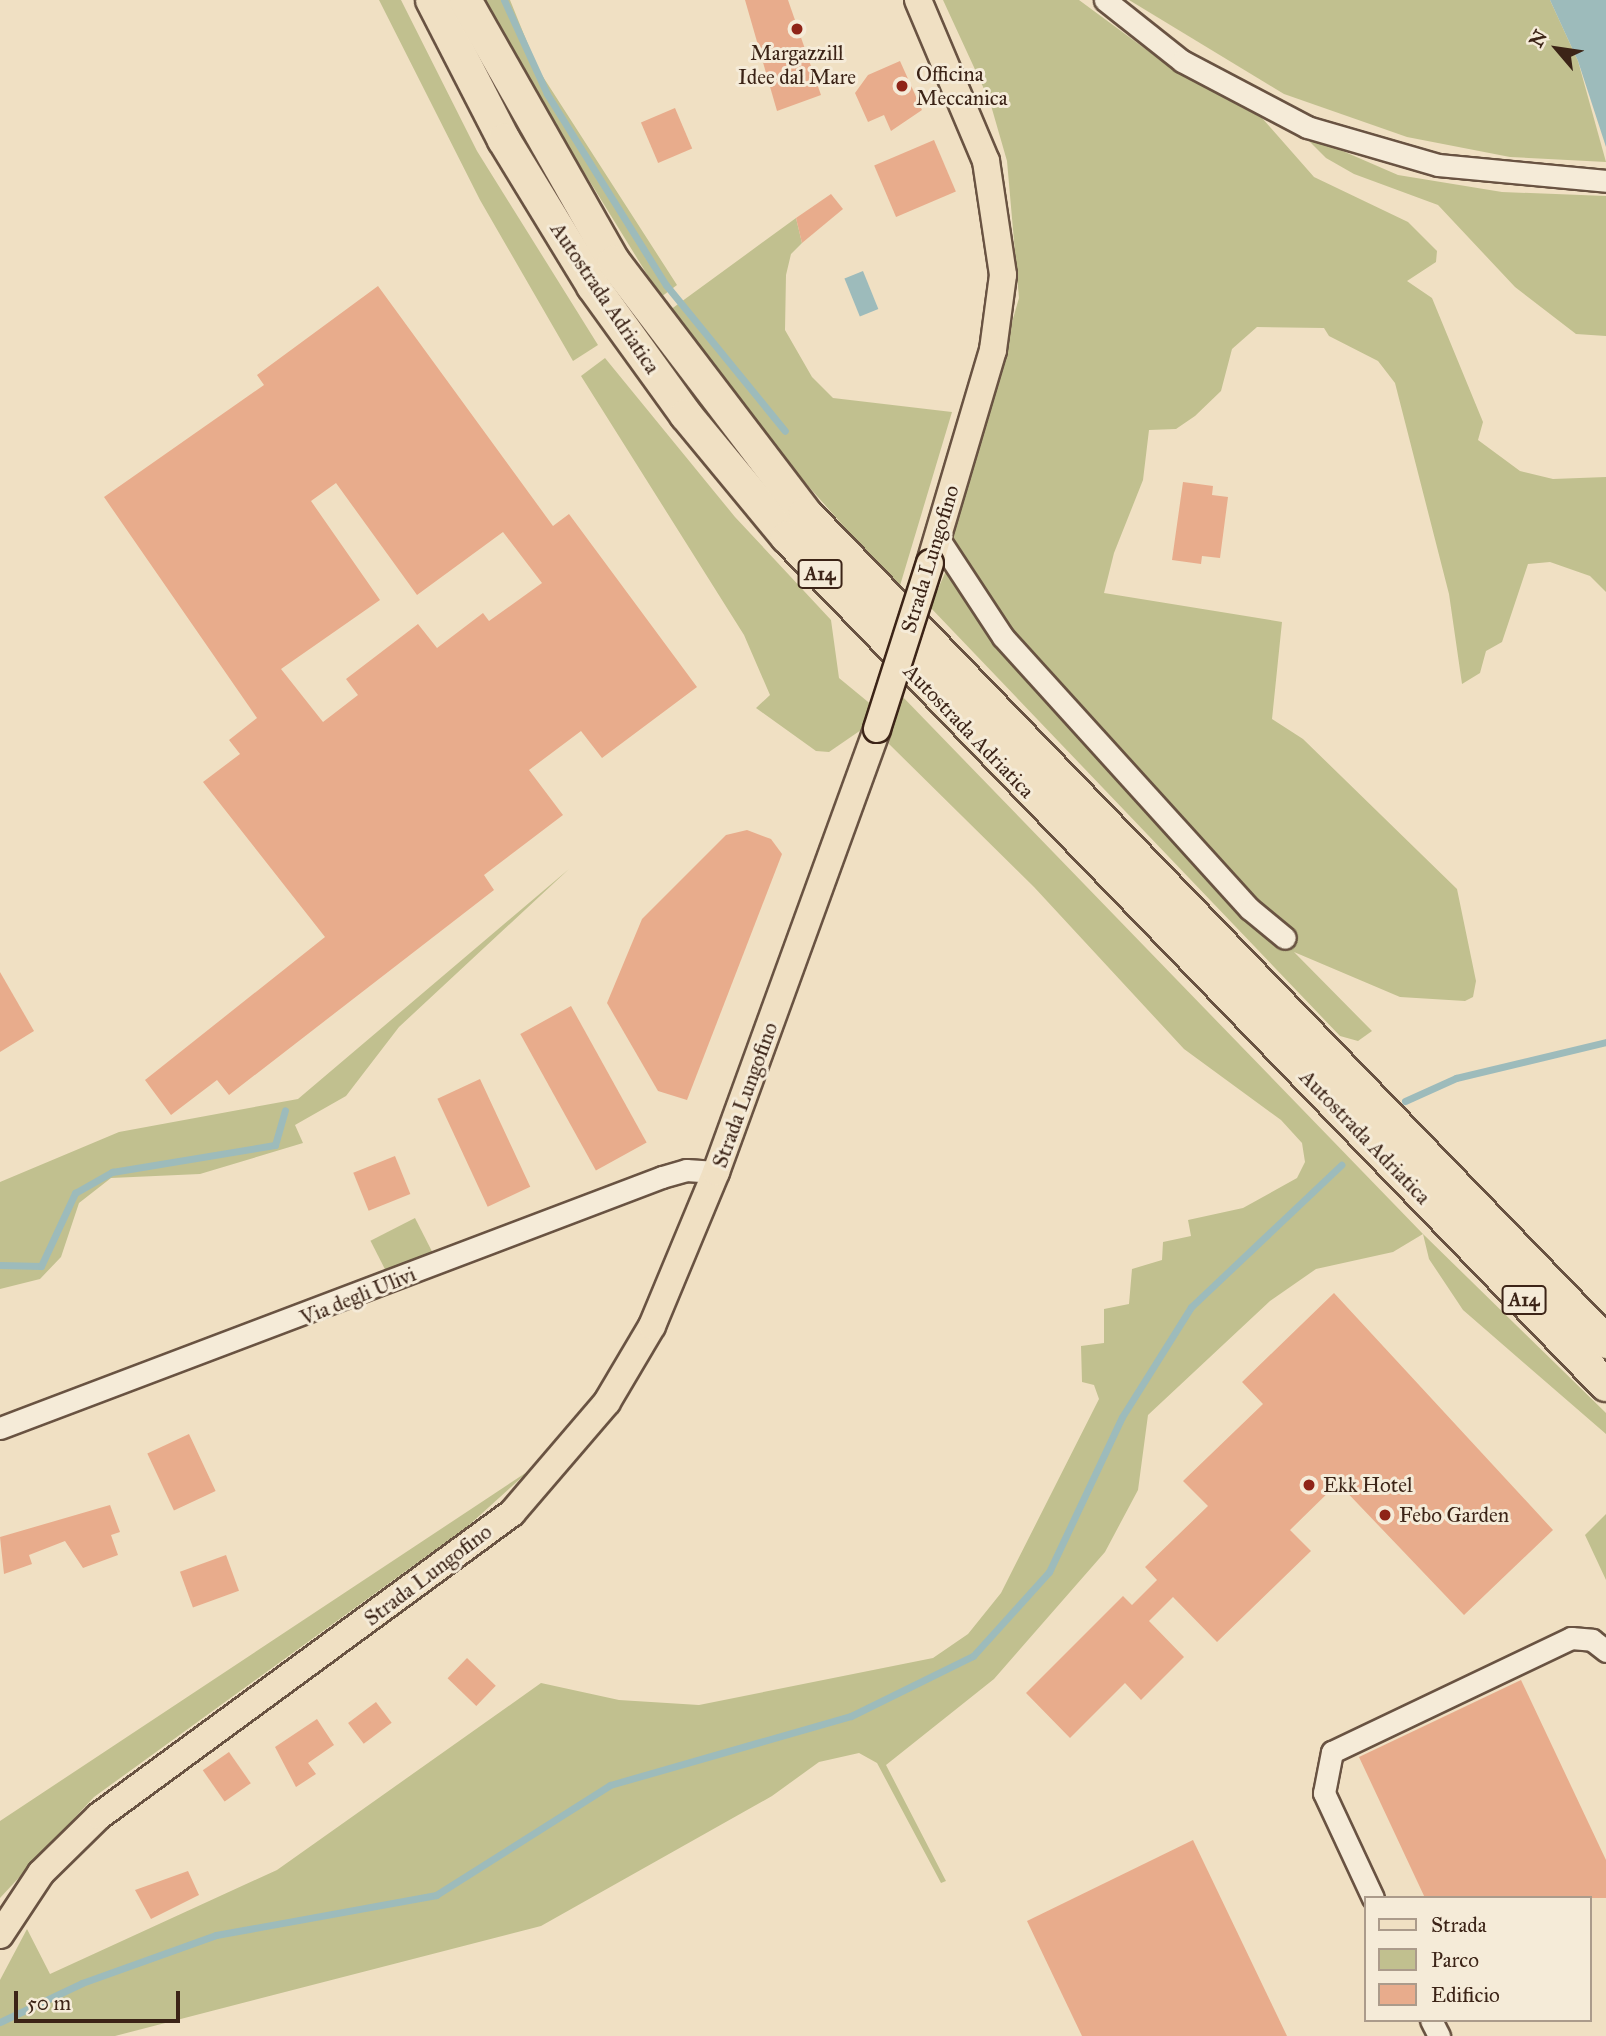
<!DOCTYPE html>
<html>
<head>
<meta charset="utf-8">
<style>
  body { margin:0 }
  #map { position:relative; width:1606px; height:2036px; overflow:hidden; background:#f0e0c3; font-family:"IM FELL Great Primer",serif }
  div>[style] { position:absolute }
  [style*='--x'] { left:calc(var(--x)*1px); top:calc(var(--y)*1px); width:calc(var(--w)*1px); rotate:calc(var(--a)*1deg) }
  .green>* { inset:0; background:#c1c08f; transform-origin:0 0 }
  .water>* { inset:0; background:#9dbbbb; transform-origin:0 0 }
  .stream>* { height:7px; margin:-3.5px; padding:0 3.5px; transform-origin:3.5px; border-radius:3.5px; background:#9dbbbb }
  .building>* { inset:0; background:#e8ac8c; transform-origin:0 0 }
  .roads { filter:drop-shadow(2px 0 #695342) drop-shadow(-2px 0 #695342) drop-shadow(0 2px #695342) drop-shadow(0 -2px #695342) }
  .minor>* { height:21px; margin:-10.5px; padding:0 10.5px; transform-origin:10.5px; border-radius:10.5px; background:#f5ebd8 }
  .major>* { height:26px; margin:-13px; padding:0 13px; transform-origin:13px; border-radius:13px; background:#f0e0c3 }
  .highway>* { height:32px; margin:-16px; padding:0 16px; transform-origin:16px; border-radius:16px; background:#f0e0c3 }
  .bridges { filter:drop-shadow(2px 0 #3c2417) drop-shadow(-2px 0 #3c2417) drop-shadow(0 2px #3c2417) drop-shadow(0 -2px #3c2417) }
  .major-bridge>* { height:26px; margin:-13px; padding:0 13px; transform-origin:13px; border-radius:13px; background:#f0e0c3 }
  .dots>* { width:19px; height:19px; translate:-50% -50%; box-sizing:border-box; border:4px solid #f5ebd8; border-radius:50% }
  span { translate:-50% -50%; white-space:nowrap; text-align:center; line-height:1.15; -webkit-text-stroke:6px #f5ebd8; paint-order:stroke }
  .shield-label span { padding:2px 5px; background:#f5ebd8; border:2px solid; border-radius:5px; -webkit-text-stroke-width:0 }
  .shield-label { font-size:19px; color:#3c2417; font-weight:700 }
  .poi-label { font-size:21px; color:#3c2417 }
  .left { translate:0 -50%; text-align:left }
  .street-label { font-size:21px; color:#3c2417 }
  .legend { position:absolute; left:1364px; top:1896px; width:228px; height:126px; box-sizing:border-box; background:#f5ebd8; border:2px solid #ab9b8b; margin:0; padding:9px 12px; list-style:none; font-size:21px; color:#3c2417 }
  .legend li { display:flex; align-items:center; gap:14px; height:35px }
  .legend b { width:35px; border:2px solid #ab9b8b }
  .north { position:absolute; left:1522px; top:14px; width:70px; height:70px; -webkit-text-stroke:5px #f5ebd8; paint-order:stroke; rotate:299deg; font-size:19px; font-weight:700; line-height:28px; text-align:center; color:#3c2417 }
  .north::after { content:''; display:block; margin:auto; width:24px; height:32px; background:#3c2417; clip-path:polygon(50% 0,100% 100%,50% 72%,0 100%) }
  .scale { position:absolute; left:14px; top:1991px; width:166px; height:32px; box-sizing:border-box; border:4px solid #3c2417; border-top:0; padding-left:9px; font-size:21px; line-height:24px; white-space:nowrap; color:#3c2417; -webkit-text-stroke:5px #f5ebd8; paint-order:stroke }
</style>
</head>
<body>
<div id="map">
  <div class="green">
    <div style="clip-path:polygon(379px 0,401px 0,477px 151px,598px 345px,573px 361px,480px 200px)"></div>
    <div style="clip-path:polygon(478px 0,510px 0,538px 69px,677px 285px,661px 297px)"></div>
    <div style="clip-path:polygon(943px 0,1079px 0,1178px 73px,1262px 118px,1314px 177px,1408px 222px,1437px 251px,1436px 262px,1407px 281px,1432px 298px,1483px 422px,1478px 440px,1520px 471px,1553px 479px,1606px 477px,1606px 592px,1590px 576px,1550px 562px,1528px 564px,1502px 642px,1486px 651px,1480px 673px,1462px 684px,1449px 594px,1395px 383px,1378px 361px,1329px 336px,1324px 328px,1257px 327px,1232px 349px,1221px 391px,1195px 416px,1176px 429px,1149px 430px,1143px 480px,1114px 553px,1104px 593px,1282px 622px,1272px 719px,1303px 739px,1457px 889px,1476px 981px,1473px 997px,1465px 1001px,1400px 997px,1294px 952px,1372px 1031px,1358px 1041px,1340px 1036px,930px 607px,952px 557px,953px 524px,1019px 298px,1007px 161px,990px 102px)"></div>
    <div style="clip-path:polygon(1129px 0,1550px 0,1578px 61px,1606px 162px,1510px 157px,1407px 137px,1284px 94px)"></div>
    <div style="clip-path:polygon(1315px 139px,1398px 175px,1502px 192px,1606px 196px,1606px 336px,1576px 334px,1515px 287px,1438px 205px,1354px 174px,1326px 158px,1308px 140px)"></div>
    <div style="clip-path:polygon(796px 218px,802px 243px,791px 254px,786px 275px,785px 330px,812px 377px,833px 398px,952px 412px,899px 589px,773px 446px,670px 310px)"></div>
    <div style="clip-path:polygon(605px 358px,735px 517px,831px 620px,839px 678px,873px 706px,861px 730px,829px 752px,816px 751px,756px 708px,770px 695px,744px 635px,581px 376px)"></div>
    <div style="clip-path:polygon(900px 694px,1423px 1234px,1606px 1413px,1606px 1434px,1463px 1310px,1429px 1259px,1423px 1234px,1393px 1252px,1316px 1269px,1270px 1301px,1148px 1415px,1138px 1490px,1105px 1552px,994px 1679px,886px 1765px,946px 1881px,941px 1883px,877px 1763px,859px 1753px,819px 1762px,772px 1796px,541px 1926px,115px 2036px,0 2036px,0 1980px,27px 1929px,50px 1974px,277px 1870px,541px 1683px,619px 1700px,699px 1705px,933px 1658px,968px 1634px,1001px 1593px,1099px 1399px,1094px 1385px,1082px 1382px,1081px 1346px,1104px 1343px,1104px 1309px,1129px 1304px,1132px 1269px,1162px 1260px,1163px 1242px,1191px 1236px,1188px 1220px,1243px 1208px,1297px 1178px,1305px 1162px,1302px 1143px,1281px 1120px,1184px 1049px,1034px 887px,889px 744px)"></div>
    <div style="clip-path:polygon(569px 869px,399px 1027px,346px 1096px,295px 1125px,303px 1143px,200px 1174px,111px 1178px,79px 1203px,61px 1257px,40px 1279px,0 1289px,0 1182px,119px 1132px,298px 1099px)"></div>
    <div style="left:415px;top:1218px;width:42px;height:50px;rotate:63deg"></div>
    <div style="clip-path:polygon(530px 1470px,468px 1526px,94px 1797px,0 1898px,0 1821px)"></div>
    <div style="clip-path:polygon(1606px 1514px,1606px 1580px,1585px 1535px)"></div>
  </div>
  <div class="water">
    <div style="clip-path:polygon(1550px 0,1606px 0,1606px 147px,1578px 61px)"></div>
    <div style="left:863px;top:271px;width:41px;height:20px;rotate:68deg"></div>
  </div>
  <div class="stream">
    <div style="--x:504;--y:0;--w:103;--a:65.4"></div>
    <div style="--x:547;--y:94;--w:225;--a:58.1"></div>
    <div style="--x:666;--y:285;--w:188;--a:50.8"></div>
    <div style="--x:1405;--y:1101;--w:56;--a:-24.3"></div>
    <div style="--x:1456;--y:1078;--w:154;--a:-13.5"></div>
    <div style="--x:0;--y:1265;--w:41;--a:1.4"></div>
    <div style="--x:41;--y:1266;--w:81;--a:-65"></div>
    <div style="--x:75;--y:1193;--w:43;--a:-29.6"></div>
    <div style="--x:112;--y:1172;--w:165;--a:-9.4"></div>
    <div style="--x:275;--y:1145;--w:36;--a:-74"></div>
    <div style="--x:0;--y:2022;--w:91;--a:-25.4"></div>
    <div style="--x:82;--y:1983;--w:142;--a:-19.7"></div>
    <div style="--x:216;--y:1935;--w:224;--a:-10.3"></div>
    <div style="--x:436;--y:1895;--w:206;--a:-32.3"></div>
    <div style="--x:610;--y:1785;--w:251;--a:-16"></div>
    <div style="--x:851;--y:1716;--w:136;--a:-26.2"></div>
    <div style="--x:973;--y:1656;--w:113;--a:-47.9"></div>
    <div style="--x:1049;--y:1572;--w:171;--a:-64.8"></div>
    <div style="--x:1122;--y:1417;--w:130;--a:-57.9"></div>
    <div style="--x:1191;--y:1307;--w:207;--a:-43.4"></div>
  </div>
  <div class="building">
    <div style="clip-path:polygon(745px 0,788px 0,821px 95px,777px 111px)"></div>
    <div style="clip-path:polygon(900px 61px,922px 110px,891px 131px,884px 115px,868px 122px,855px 93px,868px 75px)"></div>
    <div style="left:675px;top:108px;width:44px;height:37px;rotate:67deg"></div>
    <div style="left:934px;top:140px;width:56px;height:65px;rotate:67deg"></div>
    <div style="clip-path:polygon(831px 194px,843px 209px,802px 243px,796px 218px)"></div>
    <div style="clip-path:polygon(evenodd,378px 286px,553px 526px,569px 514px,697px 687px,602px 758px,581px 731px,529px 770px,563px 815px,484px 875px,494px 890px,229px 1095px,217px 1080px,171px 1115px,145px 1080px,325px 937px,203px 782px,240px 754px,229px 740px,257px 718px,104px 497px,264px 385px,257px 375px,378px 286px,336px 483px,417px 595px,503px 532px,542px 583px,489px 621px,483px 613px,437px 648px,418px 624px,346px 679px,358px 695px,323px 722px,281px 669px,380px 600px,311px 501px,336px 483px)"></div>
    <div style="clip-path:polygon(1183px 482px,1213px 486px,1212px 495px,1228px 497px,1220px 558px,1202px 556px,1201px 564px,1172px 560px)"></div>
    <div style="clip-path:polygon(747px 830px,771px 839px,782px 854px,687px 1100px,658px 1091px,607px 1003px,642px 919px,726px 835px)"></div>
    <div style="clip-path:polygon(0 972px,34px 1031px,0 1052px)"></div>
    <div style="left:571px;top:1006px;width:156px;height:58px;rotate:61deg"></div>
    <div style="left:480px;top:1079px;width:119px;height:47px;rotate:65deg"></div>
    <div style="left:395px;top:1156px;width:41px;height:45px;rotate:68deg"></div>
    <div style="clip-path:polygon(1334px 1293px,1553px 1530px,1464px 1615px,1338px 1483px,1290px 1530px,1311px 1551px,1217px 1642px,1173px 1597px,1149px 1621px,1184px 1657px,1141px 1700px,1125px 1683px,1070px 1738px,1026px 1693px,1123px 1596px,1132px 1605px,1157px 1580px,1145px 1567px,1208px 1506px,1183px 1481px,1263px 1404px,1242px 1382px)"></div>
    <div style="left:189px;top:1434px;width:63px;height:46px;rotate:65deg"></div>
    <div style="clip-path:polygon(110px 1505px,120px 1532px,111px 1535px,118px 1555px,83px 1568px,65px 1541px,29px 1555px,32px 1564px,4px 1574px,0 1537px)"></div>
    <div style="left:226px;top:1555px;width:38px;height:49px;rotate:70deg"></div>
    <div style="left:467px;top:1658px;width:40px;height:28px;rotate:44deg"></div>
    <div style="clip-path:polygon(1521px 1680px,1606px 1860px,1606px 1898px,1425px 1898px,1359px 1757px)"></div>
    <div style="left:376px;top:1702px;width:26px;height:35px;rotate:53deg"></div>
    <div style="clip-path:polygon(317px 1719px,334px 1745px,308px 1763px,316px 1774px,296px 1787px,275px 1747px)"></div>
    <div style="left:229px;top:1752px;width:38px;height:32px;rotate:55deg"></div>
    <div style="clip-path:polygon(1193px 1840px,1287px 2036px,1082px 2036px,1027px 1921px)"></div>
    <div style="clip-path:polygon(188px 1871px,199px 1895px,151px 1919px,135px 1890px)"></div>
  </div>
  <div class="roads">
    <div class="minor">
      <div style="--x:1105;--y:0;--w:98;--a:38.4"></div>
      <div style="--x:1182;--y:61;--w:141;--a:27.8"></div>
      <div style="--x:1307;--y:127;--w:136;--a:16.2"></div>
      <div style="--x:1438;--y:165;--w:169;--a:5.4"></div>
      <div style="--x:938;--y:538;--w:118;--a:56.7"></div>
      <div style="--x:1003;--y:637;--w:367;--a:47.8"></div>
      <div style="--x:1250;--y:909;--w:45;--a:39.6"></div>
      <div style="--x:0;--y:1428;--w:708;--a:-20.76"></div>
      <div style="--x:662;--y:1177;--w:25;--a:-16"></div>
      <div style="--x:686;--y:1170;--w:30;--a:4"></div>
      <div style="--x:1373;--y:1898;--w:116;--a:-115"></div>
      <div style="--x:1324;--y:1793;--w:42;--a:-79"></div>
      <div style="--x:1332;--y:1752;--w:265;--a:-25.5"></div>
      <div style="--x:1571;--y:1638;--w:21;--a:5"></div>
      <div style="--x:1592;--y:1640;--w:18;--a:38"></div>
      <div style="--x:1431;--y:2020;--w:18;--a:63"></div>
    </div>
    <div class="major">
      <div style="--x:918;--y:0;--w:175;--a:67.1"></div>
      <div style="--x:986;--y:161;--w:115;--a:81.5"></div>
      <div style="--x:1003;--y:275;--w:76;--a:97.6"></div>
      <div style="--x:993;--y:350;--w:222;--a:106.5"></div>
      <div style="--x:0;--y:1935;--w:74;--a:-56.5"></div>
      <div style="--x:41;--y:1873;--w:81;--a:-44.5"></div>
      <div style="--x:99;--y:1816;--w:512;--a:-36.27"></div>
      <div style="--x:512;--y:1513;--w:146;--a:-49.4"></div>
      <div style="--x:607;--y:1402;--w:88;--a:-59.4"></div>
      <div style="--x:652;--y:1326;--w:167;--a:-67.4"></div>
      <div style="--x:716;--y:1172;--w:471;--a:-70"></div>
    </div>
    <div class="highway">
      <div style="--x:432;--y:0;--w:157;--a:62.8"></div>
      <div style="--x:504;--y:140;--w:171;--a:58.6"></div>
      <div style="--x:593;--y:286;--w:159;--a:54.2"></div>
      <div style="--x:686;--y:415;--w:158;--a:50.4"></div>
      <div style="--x:787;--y:537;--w:1179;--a:46"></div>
      <div style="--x:465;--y:0;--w:301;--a:60.4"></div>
      <div style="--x:614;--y:262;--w:315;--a:52.7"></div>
      <div style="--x:805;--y:513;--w:1153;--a:45.98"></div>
    </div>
  </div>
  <div class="bridges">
    <div class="major-bridge">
      <div style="--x:877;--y:729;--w:174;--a:-72.3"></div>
    </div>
  </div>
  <div class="dots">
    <div style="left:797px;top:29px;background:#8f2418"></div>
    <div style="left:902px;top:86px;background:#8f2418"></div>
    <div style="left:1309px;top:1485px;background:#8f2418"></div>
    <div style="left:1385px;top:1515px;background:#8f2418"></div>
  </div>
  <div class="shield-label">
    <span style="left:820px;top:574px">A14</span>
    <span style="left:1524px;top:1300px">A14</span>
  </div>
  <div class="poi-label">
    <span style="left:797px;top:65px">Margazzill<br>Idee dal Mare</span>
    <span class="left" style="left:916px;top:86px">Officina<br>Meccanica</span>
    <span class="left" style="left:1323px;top:1485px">Ekk Hotel</span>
    <span class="left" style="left:1399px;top:1515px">Febo Garden</span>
  </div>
  <div class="street-label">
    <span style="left:605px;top:298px;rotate:56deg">Autostrada Adriatica</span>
    <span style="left:930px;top:559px;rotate:-73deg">Strada Lungofino</span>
    <span style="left:969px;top:731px;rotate:46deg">Autostrada Adriatica</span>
    <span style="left:745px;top:1095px;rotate:-70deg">Strada Lungofino</span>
    <span style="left:1365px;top:1137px;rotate:46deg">Autostrada Adriatica</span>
    <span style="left:358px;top:1296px;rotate:-22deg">Via degli Ulivi</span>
    <span style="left:428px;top:1575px;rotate:-37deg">Strada Lungofino</span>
  </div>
  <ul class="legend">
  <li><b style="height:9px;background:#f0e0c3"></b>Strada</li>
  <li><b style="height:19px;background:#c1c08f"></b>Parco</li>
  <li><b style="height:19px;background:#e8ac8c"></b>Edificio</li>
  </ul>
  <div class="north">N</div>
  <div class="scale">50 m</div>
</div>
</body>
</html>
